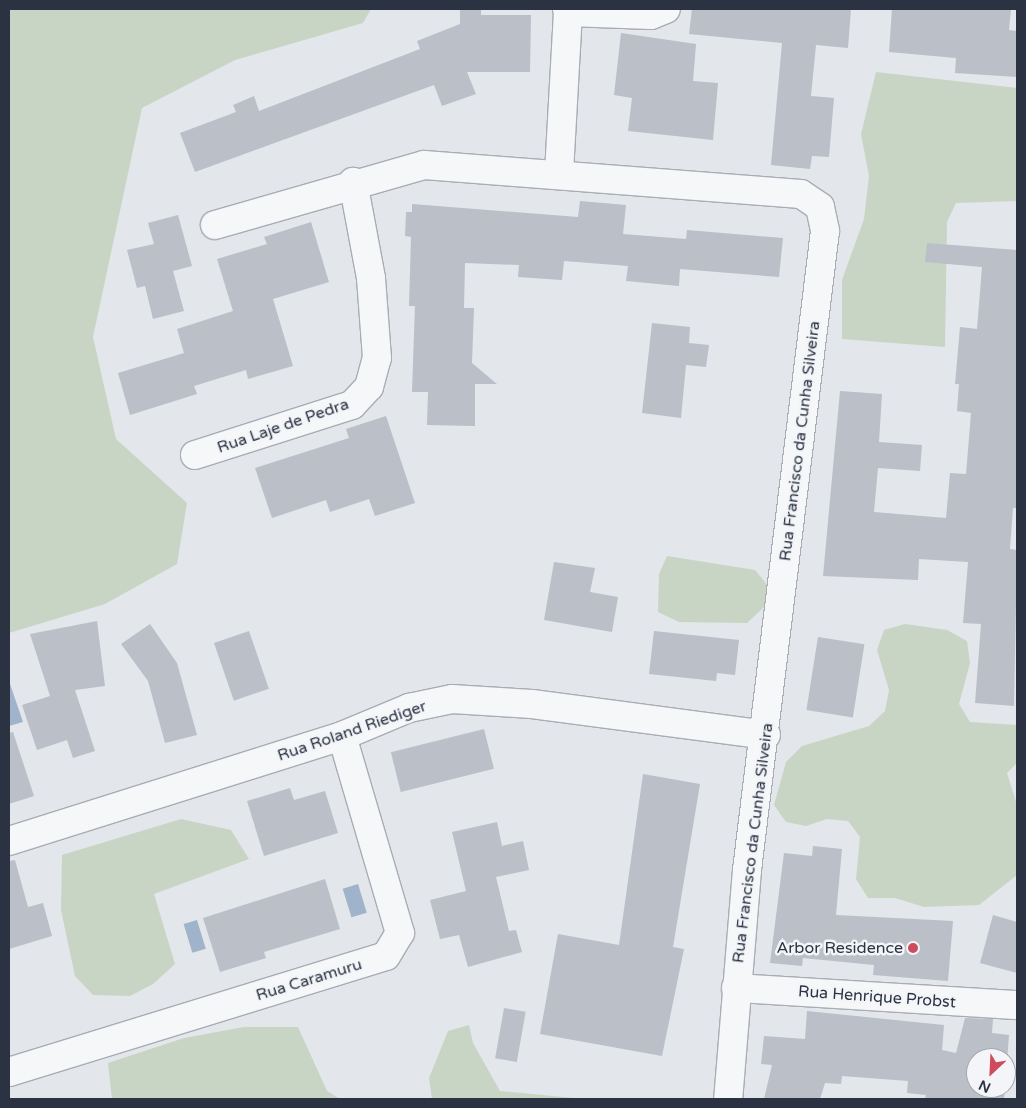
<!DOCTYPE html>
<html>
<head>
<meta charset="utf-8">
<style>
  body { margin:0 }
  #map { position:relative; width:1026px; height:1108px; overflow:hidden; background:#e3e6eb; font-family:"Varela Round",sans-serif }
  div>[style] { position:absolute }
  [style*='--x'] { left:calc(var(--x)*1px); top:calc(var(--y)*1px); width:calc(var(--w)*1px); rotate:calc(var(--a)*1deg) }
  .green>* { inset:0; background:#c8d5c4 }
  .water>* { inset:0; background:#9fb3ca; transform-origin:0 0 }
  .building>* { inset:0; background:#babfc8; transform-origin:0 0 }
  .roads { filter:drop-shadow(1px 0 #a8adb5) drop-shadow(-1px 0 #a8adb5) drop-shadow(0 1px #a8adb5) drop-shadow(0 -1px #a8adb5) }
  .street>* { height:28px; margin:-14px; padding:0 14px; transform-origin:14px; border-radius:14px; background:#f6f7f9 }
  .dots>* { width:14px; height:14px; translate:-50% -50%; box-sizing:border-box; border:2px solid #f3f5f8; border-radius:50% }
  span { translate:-50% -50%; white-space:nowrap; text-align:center; line-height:1.15; -webkit-text-stroke:5px #f3f5f8; paint-order:stroke }
  .street-label { font-size:16px; color:#2b3343 }
  .poi-label { font-size:16px; color:#2b3343 }
  .right { translate:-100% -50%; text-align:right }
  .frame { position:absolute; inset:0; border:10px solid #2b3343; pointer-events:none }
  .north { position:absolute; left:966px; top:1048px; width:50px; height:50px; box-sizing:border-box; background:#f3f5f8; border:1px solid #a3a7b0; border-radius:50%; rotate:205deg; font-size:14px; font-weight:700; line-height:20px; text-align:center; color:#2b3343 }
  .north::after { content:''; display:block; margin:auto; width:18px; height:22px; background:#cd4b5c; clip-path:polygon(50% 0,100% 100%,50% 72%,0 100%) }
</style>
</head>
<body>
<div id="map">
  <div class="green">
    <div style="clip-path:polygon(9px 9px,371px 9px,363px 23px,235px 60px,142px 108px,93px 337px,116px 439px,187px 503px,177px 564px,105px 604px,9px 633px)"></div>
    <div style="clip-path:polygon(876px 72px,1017px 88px,1017px 201px,956px 203px,947px 222px,945px 347px,842px 339px,842px 280px,864px 219px,869px 176px,861px 134px)"></div>
    <div style="clip-path:polygon(667px 556px,755px 570px,768px 586px,764px 607px,747px 623px,679px 622px,658px 612px,659px 574px)"></div>
    <div style="clip-path:polygon(905px 624px,947px 630px,967px 641px,970px 663px,959px 704px,970px 722px,1017px 725px,1017px 763px,1007px 773px,1017px 805px,1017px 875px,979px 905px,924px 907px,895px 898px,868px 898px,856px 879px,860px 837px,848px 821px,827px 819px,806px 826px,786px 822px,774px 805px,786px 762px,802px 746px,869px 726px,885px 711px,889px 690px,877px 650px,884px 630px)"></div>
    <div style="clip-path:polygon(181px 819px,231px 830px,249px 859px,154px 894px,175px 964px,153px 984px,130px 996px,93px 995px,75px 976px,61px 910px,62px 855px)"></div>
    <div style="clip-path:polygon(469px 1025px,473px 1043px,500px 1091px,585px 1099px,432px 1099px,429px 1078px,448px 1031px)"></div>
    <div style="clip-path:polygon(244px 1027px,298px 1027px,327px 1091px,340px 1099px,112px 1099px,108px 1063px,184px 1038px)"></div>
  </div>
  <div class="water">
    <div style="clip-path:polygon(9px 681px,23px 722px,9px 726px)"></div>
    <div style="left:358px;top:884px;width:30px;height:16px;rotate:73deg"></div>
    <div style="left:197px;top:920px;width:30px;height:14px;rotate:73deg"></div>
  </div>
  <div class="building">
    <div style="clip-path:polygon(460px 9px,481px 9px,481px 15px,531px 15px,530px 72px,467px 72px,476px 94px,442px 106px,434px 85px,195px 172px,180px 133px,236px 112px,233px 105px,254px 96px,259px 111px,420px 49px,417px 41px,460px 24px)"></div>
    <div style="clip-path:polygon(692px 9px,851px 9px,848px 48px,816px 45px,811px 96px,834px 98px,829px 157px,812px 156px,810px 169px,771px 165px,782px 43px,689px 34px)"></div>
    <div style="clip-path:polygon(892px 9px,1011px 9px,1009px 30px,1017px 31px,1017px 77px,955px 73px,956px 58px,889px 52px)"></div>
    <div style="clip-path:polygon(621px 33px,696px 44px,693px 81px,718px 83px,713px 140px,628px 131px,632px 98px,614px 95px)"></div>
    <div style="clip-path:polygon(580px 201px,626px 205px,623px 234px,686px 239px,687px 230px,783px 238px,779px 277px,680px 269px,679px 286px,626px 281px,628px 266px,564px 261px,562px 280px,518px 277px,519px 265px,465px 263px,464px 308px,474px 308px,472px 363px,497px 384px,475px 384px,475px 426px,427px 425px,428px 392px,412px 392px,415px 306px,409px 306px,411px 237px,405px 236px,406px 212px,412px 212px,412px 204px,578px 217px)"></div>
    <div style="clip-path:polygon(178px 215px,192px 266px,173px 271px,184px 311px,153px 319px,145px 286px,137px 288px,127px 250px,154px 244px,148px 223px)"></div>
    <div style="clip-path:polygon(311px 222px,329px 282px,273px 299px,293px 366px,248px 379px,246px 370px,194px 386px,197px 394px,130px 415px,118px 373px,184px 353px,177px 329px,233px 311px,217px 259px,267px 244px,264px 237px)"></div>
    <div style="clip-path:polygon(927px 243px,1017px 250px,1017px 508px,1013px 508px,1010px 549px,1017px 550px,1014px 706px,975px 703px,981px 624px,963px 623px,968px 562px,919px 559px,918px 580px,823px 576px,840px 391px,882px 394px,879px 442px,922px 445px,920px 471px,878px 468px,874px 512px,946px 518px,950px 473px,966px 474px,971px 413px,957px 411px,959px 384px,955px 384px,960px 327px,977px 329px,982px 267px,925px 262px)"></div>
    <div style="clip-path:polygon(652px 323px,690px 327px,689px 343px,709px 345px,706px 367px,686px 365px,681px 418px,642px 413px)"></div>
    <div style="clip-path:polygon(386px 416px,415px 503px,375px 516px,369px 499px,330px 512px,326px 500px,272px 518px,255px 468px,349px 438px,346px 429px)"></div>
    <div style="clip-path:polygon(554px 562px,595px 568px,590px 592px,618px 597px,612px 632px,544px 620px)"></div>
    <div style="clip-path:polygon(97px 621px,105px 686px,75px 690px,95px 751px,73px 758px,67px 740px,37px 750px,22px 705px,50px 696px,30px 634px)"></div>
    <div style="clip-path:polygon(150px 624px,177px 663px,197px 735px,165px 743px,148px 681px,121px 644px)"></div>
    <div style="left:249px;top:631px;width:61px;height:37px;rotate:71deg"></div>
    <div style="clip-path:polygon(654px 631px,739px 640px,735px 675px,717px 673px,716px 681px,649px 674px)"></div>
    <div style="left:818px;top:637px;width:47px;height:74px;rotate:9deg"></div>
    <div style="left:484px;top:729px;width:41px;height:96px;rotate:76deg"></div>
    <div style="clip-path:polygon(13px 732px,34px 796px,9px 804px,9px 733px)"></div>
    <div style="clip-path:polygon(643px 774px,700px 784px,673px 947px,684px 949px,662px 1056px,540px 1034px,558px 934px,619px 945px)"></div>
    <div style="clip-path:polygon(290px 788px,294px 800px,325px 791px,338px 833px,264px 856px,247px 801px)"></div>
    <div style="clip-path:polygon(497px 822px,502px 846px,523px 841px,529px 870px,496px 877px,509px 931px,516px 930px,522px 952px,468px 967px,459px 935px,440px 939px,430px 900px,466px 891px,452px 832px)"></div>
    <div style="clip-path:polygon(813px 846px,842px 849px,836px 915px,953px 921px,948px 981px,873px 975px,874px 965px,803px 958px,802px 966px,770px 963px,784px 853px,812px 856px)"></div>
    <div style="clip-path:polygon(15px 860px,28px 907px,43px 903px,52px 936px,9px 949px,9px 861px)"></div>
    <div style="clip-path:polygon(325px 879px,340px 929px,264px 952px,266px 958px,220px 972px,203px 918px)"></div>
    <div style="clip-path:polygon(993px 915px,1017px 922px,1017px 973px,980px 963px)"></div>
    <div style="left:504px;top:1008px;width:22px;height:51px;rotate:10deg"></div>
    <div style="clip-path:polygon(807px 1011px,944px 1025px,942px 1050px,956px 1053px,965px 1018px,993px 1019px,992px 1033px,1009px 1035px,1006px 1075px,1006px 1058px,976px 1058px,976px 1088px,1005px 1088px,1004px 1099px,925px 1099px,926px 1095px,907px 1093px,908px 1081px,842px 1076px,841px 1084px,825px 1083px,820px 1099px,764px 1099px,772px 1065px,761px 1064px,764px 1036px,805px 1039px)"></div>
  </div>
  <div class="roads">
    <div class="street">
      <div style="--x:567;--y:9;--w:3;--a:72"></div>
      <div style="--x:568;--y:12;--w:83;--a:2.1"></div>
      <div style="--x:651;--y:15;--w:16;--a:-22"></div>
      <div style="--x:559;--y:173;--w:161;--a:-86.8"></div>
      <div style="--x:215;--y:225;--w:217;--a:-16"></div>
      <div style="--x:424;--y:165;--w:378;--a:4.4"></div>
      <div style="--x:801;--y:194;--w:23;--a:34"></div>
      <div style="--x:820;--y:207;--w:25;--a:78"></div>
      <div style="--x:825;--y:231;--w:644;--a:96.96"></div>
      <div style="--x:747;--y:870;--w:230;--a:94.7"></div>
      <div style="--x:195;--y:455;--w:165;--a:-17.7"></div>
      <div style="--x:352;--y:405;--w:25;--a:-47"></div>
      <div style="--x:369;--y:387;--w:30;--a:-75"></div>
      <div style="--x:377;--y:358;--w:80;--a:-94.3"></div>
      <div style="--x:371;--y:278;--w:98;--a:-100.6"></div>
      <div style="--x:9;--y:841;--w:349;--a:-17.5"></div>
      <div style="--x:342;--y:736;--w:73;--a:-22.7"></div>
      <div style="--x:409;--y:708;--w:44;--a:-11.8"></div>
      <div style="--x:452;--y:699;--w:80;--a:3.6"></div>
      <div style="--x:532;--y:704;--w:236;--a:7.5"></div>
      <div style="--x:736;--y:988;--w:282;--a:3.5"></div>
      <div style="--x:9;--y:1072;--w:394;--a:-17.1"></div>
      <div style="--x:386;--y:956;--w:27;--a:-59"></div>
      <div style="--x:400;--y:933;--w:205;--a:-106.4"></div>
    </div>
  </div>
  <div class="dots">
    <div style="left:913px;top:948px;background:#cd4b5c"></div>
  </div>
  <div class="street-label">
    <span style="left:283px;top:426px;rotate:-19deg">Rua Laje de Pedra</span>
    <span style="left:800px;top:441px;rotate:-83deg">Rua Francisco da Cunha Silveira</span>
    <span style="left:352px;top:731px;rotate:-19deg">Rua Roland Riediger</span>
    <span style="left:753px;top:843px;rotate:-83deg">Rua Francisco da Cunha Silveira</span>
    <span style="left:309px;top:980px;rotate:-17deg">Rua Caramuru</span>
    <span style="left:877px;top:997px;rotate:4deg">Rua Henrique Probst</span>
  </div>
  <div class="poi-label">
    <span class="right" style="left:903px;top:948px">Arbor Residence</span>
  </div>
  <div class="frame"></div>
  <div class="north">N</div>
</div>
</body>
</html>
